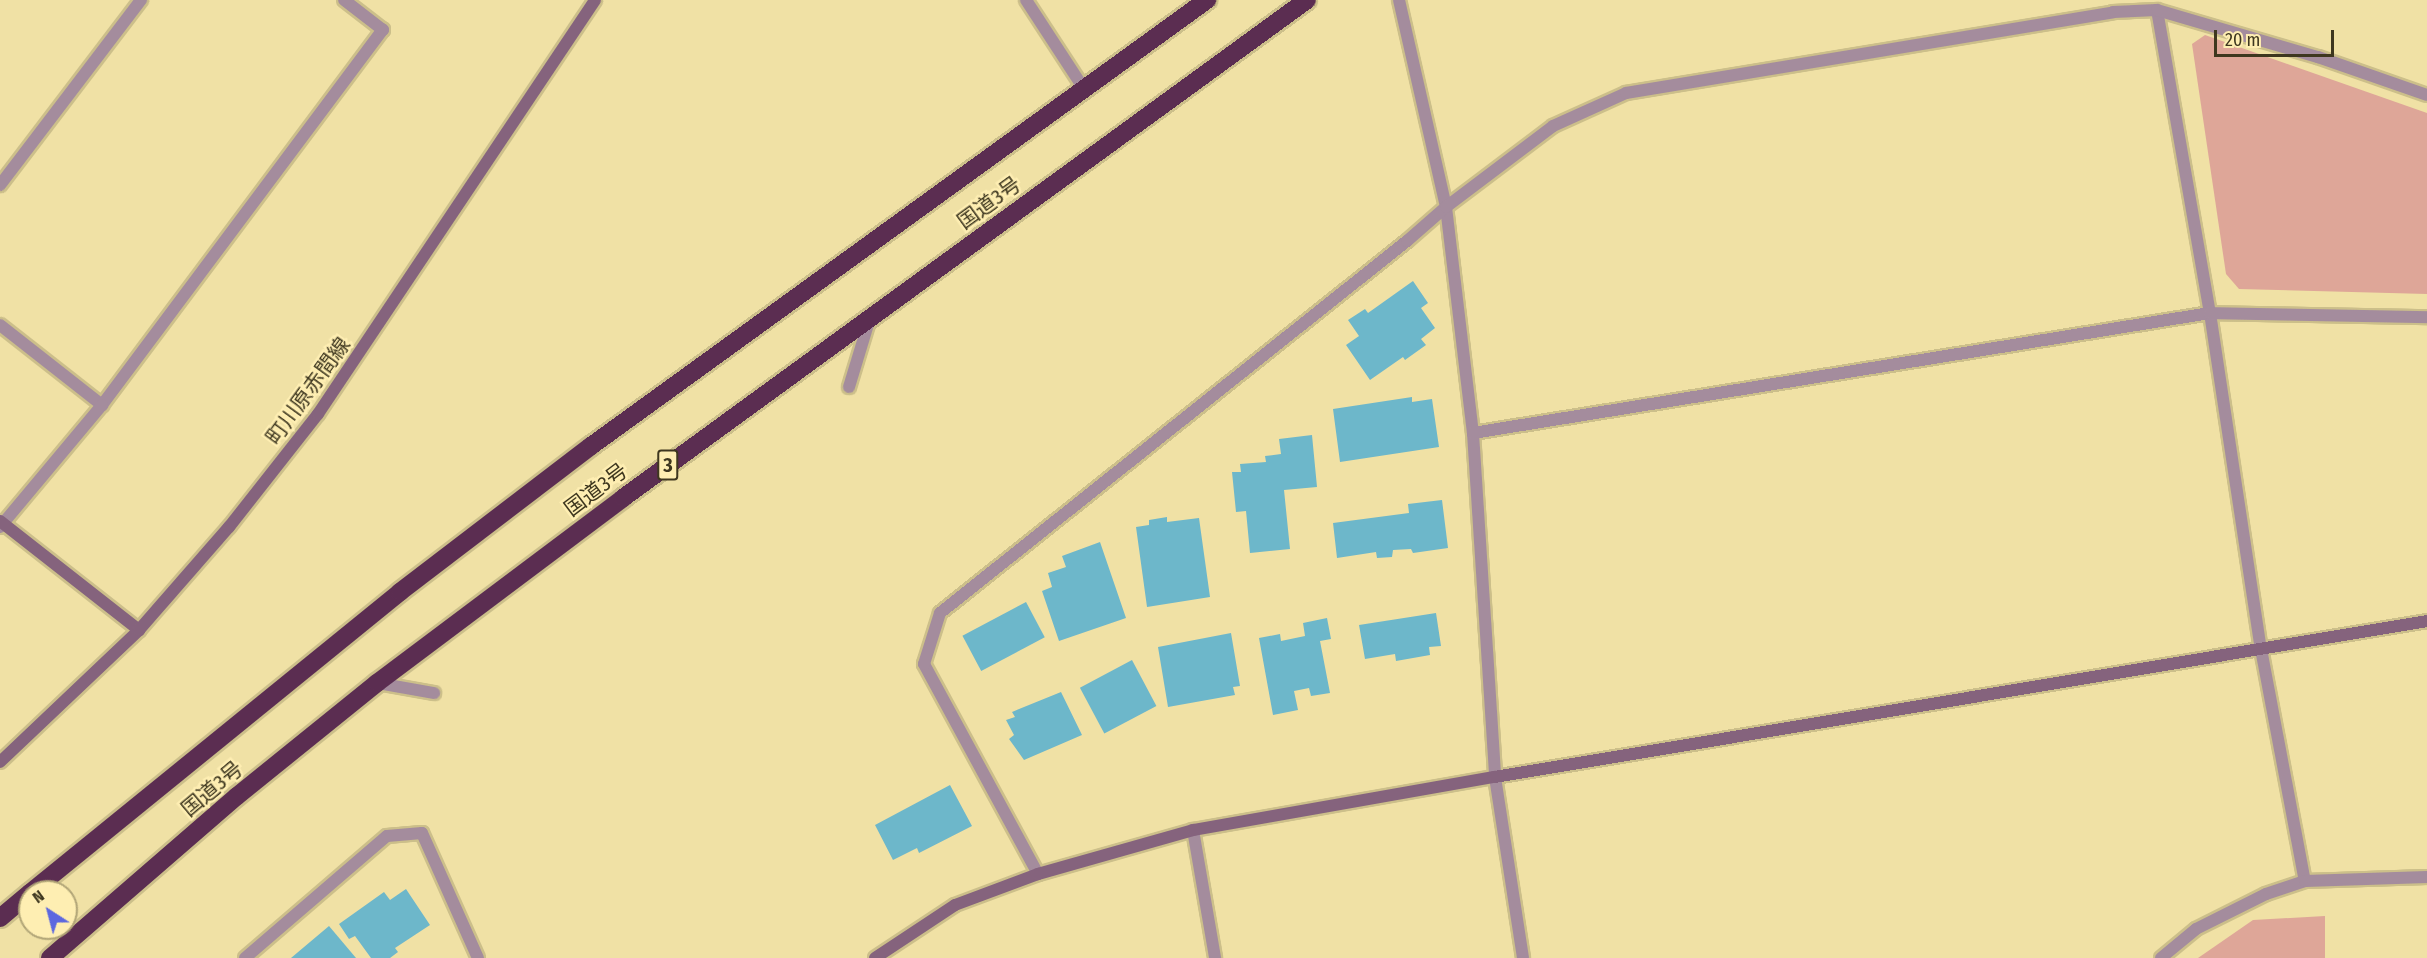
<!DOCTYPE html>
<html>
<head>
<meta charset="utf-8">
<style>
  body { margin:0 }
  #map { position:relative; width:2427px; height:958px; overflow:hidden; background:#f0e1a5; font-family:"Fira Sans Condensed","Noto Sans JP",sans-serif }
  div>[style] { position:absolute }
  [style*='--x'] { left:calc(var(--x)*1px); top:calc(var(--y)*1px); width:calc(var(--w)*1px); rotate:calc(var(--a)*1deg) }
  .green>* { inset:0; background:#dea698 }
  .building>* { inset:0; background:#6db7ca; transform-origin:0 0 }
  .roads { filter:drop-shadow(2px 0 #ccbf8a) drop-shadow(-2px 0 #ccbf8a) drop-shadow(0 2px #ccbf8a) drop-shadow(0 -2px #ccbf8a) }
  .lane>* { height:12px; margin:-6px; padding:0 6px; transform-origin:6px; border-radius:6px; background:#a48c9d }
  .street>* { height:12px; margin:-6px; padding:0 6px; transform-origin:6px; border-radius:6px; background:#a48c9d }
  .secondary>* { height:12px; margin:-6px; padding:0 6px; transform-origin:6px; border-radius:6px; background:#85637d }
  .highway>* { height:18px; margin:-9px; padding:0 9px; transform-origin:9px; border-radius:9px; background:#5b2d51 }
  span { translate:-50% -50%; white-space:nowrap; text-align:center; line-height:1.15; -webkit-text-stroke:5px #feeeb2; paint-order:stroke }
  .shield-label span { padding:2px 4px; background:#feeeb2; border:2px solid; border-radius:4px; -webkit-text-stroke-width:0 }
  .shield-label { font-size:20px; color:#3e371f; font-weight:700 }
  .street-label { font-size:21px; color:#3e371f }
  .north { position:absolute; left:18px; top:880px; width:60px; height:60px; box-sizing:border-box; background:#feeeb2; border:2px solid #b1a577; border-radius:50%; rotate:324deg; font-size:16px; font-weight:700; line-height:24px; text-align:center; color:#3e371f }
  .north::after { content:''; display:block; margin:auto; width:21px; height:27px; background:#5c67df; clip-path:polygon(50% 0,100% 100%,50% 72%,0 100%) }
  .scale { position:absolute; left:2214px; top:30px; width:120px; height:27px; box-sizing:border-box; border:3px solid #3e371f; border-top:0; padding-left:8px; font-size:18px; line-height:21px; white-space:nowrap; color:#3e371f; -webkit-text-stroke:4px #feeeb2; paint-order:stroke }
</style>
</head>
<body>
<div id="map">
  <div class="green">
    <div style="clip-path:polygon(2205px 35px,2427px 113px,2427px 294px,2239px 289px,2226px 274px,2192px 44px)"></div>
    <div style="clip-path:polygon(2325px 916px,2325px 958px,2198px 958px,2253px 920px)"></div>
  </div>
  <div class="building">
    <div style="clip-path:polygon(1413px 281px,1428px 303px,1421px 308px,1435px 328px,1421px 339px,1426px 345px,1405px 360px,1403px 357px,1370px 380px,1346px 345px,1359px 336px,1348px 320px,1365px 309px,1368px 313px)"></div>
    <div style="clip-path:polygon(1412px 397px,1412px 402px,1432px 399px,1439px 447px,1340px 462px,1333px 409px)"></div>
    <div style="clip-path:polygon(1312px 435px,1317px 487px,1284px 490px,1290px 549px,1250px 553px,1246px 511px,1236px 512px,1232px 472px,1241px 472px,1240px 464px,1266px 462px,1265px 456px,1281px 454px,1279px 439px)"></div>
    <div style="clip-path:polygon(1442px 500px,1448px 548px,1413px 553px,1411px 549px,1393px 550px,1392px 557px,1377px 558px,1376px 552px,1337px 558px,1333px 523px,1409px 513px,1408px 504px)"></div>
    <div style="clip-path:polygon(1167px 517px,1167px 522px,1199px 518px,1210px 597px,1147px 607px,1136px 527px,1149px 525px,1149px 520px)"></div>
    <div style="clip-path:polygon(1100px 542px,1126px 618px,1059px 641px,1042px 591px,1052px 587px,1048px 573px,1066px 567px,1062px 556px)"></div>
    <div style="left:1026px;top:602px;width:40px;height:72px;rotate:62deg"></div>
    <div style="clip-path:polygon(1436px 613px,1441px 646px,1429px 647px,1430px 655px,1396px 661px,1395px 654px,1365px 659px,1359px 625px)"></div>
    <div style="clip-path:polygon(1327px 618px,1331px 639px,1320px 641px,1330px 693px,1311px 696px,1309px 688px,1294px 691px,1298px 710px,1273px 715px,1259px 638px,1280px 634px,1281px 641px,1305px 636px,1303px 623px)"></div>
    <div style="clip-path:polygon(1231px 633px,1240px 686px,1233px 687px,1235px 695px,1168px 707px,1158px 647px)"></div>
    <div style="left:1132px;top:660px;width:52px;height:59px;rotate:62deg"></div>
    <div style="clip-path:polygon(1061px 692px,1082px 735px,1024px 760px,1009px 739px,1014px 735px,1006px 720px,1015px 717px,1012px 712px)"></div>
    <div style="clip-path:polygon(950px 785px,972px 826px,919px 853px,917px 848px,893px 860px,875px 825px)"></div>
    <div style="clip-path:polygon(406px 889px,430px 925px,395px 948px,398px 952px,390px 958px,371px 958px,355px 936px,349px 939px,339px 924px,384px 892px,390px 900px)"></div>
    <div style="clip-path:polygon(329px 926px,356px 958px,291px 958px)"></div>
  </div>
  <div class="roads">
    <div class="lane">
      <div style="--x:849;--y:387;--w:72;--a:-73.1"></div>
      <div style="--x:377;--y:683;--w:58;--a:10"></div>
    </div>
    <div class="street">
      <div style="--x:1026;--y:0;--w:106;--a:56.9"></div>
      <div style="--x:1399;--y:0;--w:212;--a:77.2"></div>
      <div style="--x:1446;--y:207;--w:228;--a:83.2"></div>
      <div style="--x:1473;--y:433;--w:345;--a:86.3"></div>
      <div style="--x:1495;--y:777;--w:183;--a:81.2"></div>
      <div style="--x:2157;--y:10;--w:308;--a:80.1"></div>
      <div style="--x:2210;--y:313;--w:340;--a:81.4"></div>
      <div style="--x:2261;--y:649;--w:236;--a:79.3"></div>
      <div style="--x:0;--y:185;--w:233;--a:-52.7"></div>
      <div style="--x:0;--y:325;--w:130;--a:38.1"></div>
      <div style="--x:102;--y:405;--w:469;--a:-53.2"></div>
      <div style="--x:383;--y:30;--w:49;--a:-142.4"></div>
      <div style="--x:1473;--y:433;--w:747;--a:-9.25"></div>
      <div style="--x:2210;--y:313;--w:217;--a:1.1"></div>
      <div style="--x:0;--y:527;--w:159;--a:-50.1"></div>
      <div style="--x:1193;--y:830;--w:130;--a:80.2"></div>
      <div style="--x:1038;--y:874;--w:239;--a:-118.5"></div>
      <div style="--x:924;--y:664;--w:53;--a:-72.6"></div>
      <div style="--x:940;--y:613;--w:597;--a:-38.54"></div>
      <div style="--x:1407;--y:241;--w:52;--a:-41.1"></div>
      <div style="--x:1446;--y:207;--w:134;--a:-37.1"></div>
      <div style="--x:1553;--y:126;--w:80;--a:-24.3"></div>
      <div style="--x:1626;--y:93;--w:494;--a:-9.4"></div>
      <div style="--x:2113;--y:12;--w:44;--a:-2.6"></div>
      <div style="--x:2157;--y:10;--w:168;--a:16.3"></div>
      <div style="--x:2318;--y:57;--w:115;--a:19.2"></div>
      <div style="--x:245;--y:958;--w:187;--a:-40.7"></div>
      <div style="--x:387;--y:836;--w:35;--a:-5"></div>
      <div style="--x:422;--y:833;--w:137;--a:65.9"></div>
      <div style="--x:2161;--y:958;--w:45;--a:-39.6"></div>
      <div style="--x:2196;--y:929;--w:78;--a:-26.6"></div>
      <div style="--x:2266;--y:894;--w:41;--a:-18.4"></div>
      <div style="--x:2305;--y:881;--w:122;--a:-1.9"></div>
    </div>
    <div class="secondary">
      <div style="--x:0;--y:521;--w:177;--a:38.1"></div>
      <div style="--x:0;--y:762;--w:192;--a:-43.5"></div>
      <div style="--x:139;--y:630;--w:137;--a:-48.9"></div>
      <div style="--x:229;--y:527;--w:144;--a:-51.8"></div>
      <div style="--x:318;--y:414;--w:498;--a:-56.2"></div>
      <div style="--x:875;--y:958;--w:96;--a:-33.5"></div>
      <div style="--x:955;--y:905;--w:89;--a:-20.5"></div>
      <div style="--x:1038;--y:874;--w:161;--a:-15.8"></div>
      <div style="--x:1193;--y:830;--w:307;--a:-10"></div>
      <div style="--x:1495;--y:777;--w:945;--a:-9.5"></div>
    </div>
    <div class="highway">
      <div style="--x:31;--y:892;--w:476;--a:-39.1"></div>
      <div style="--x:400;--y:592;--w:240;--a:-37.4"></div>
      <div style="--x:591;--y:446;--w:761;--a:-35.91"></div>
      <div style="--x:0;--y:918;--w:39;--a:-40"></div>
      <div style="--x:50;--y:958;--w:247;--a:-40.9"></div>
      <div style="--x:237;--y:796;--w:180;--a:-38.9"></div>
      <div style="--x:377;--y:683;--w:308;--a:-36.9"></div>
      <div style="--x:623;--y:498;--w:846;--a:-36.06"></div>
    </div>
  </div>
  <div class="shield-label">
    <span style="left:668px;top:465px">3</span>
  </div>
  <div class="street-label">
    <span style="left:989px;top:203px;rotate:-36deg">国道3号</span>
    <span style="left:308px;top:391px;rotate:-54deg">町川原赤間線</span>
    <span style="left:596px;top:490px;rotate:-37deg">国道3号</span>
    <span style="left:212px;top:789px;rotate:-40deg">国道3号</span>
  </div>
  <div class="north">N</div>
  <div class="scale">20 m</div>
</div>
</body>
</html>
